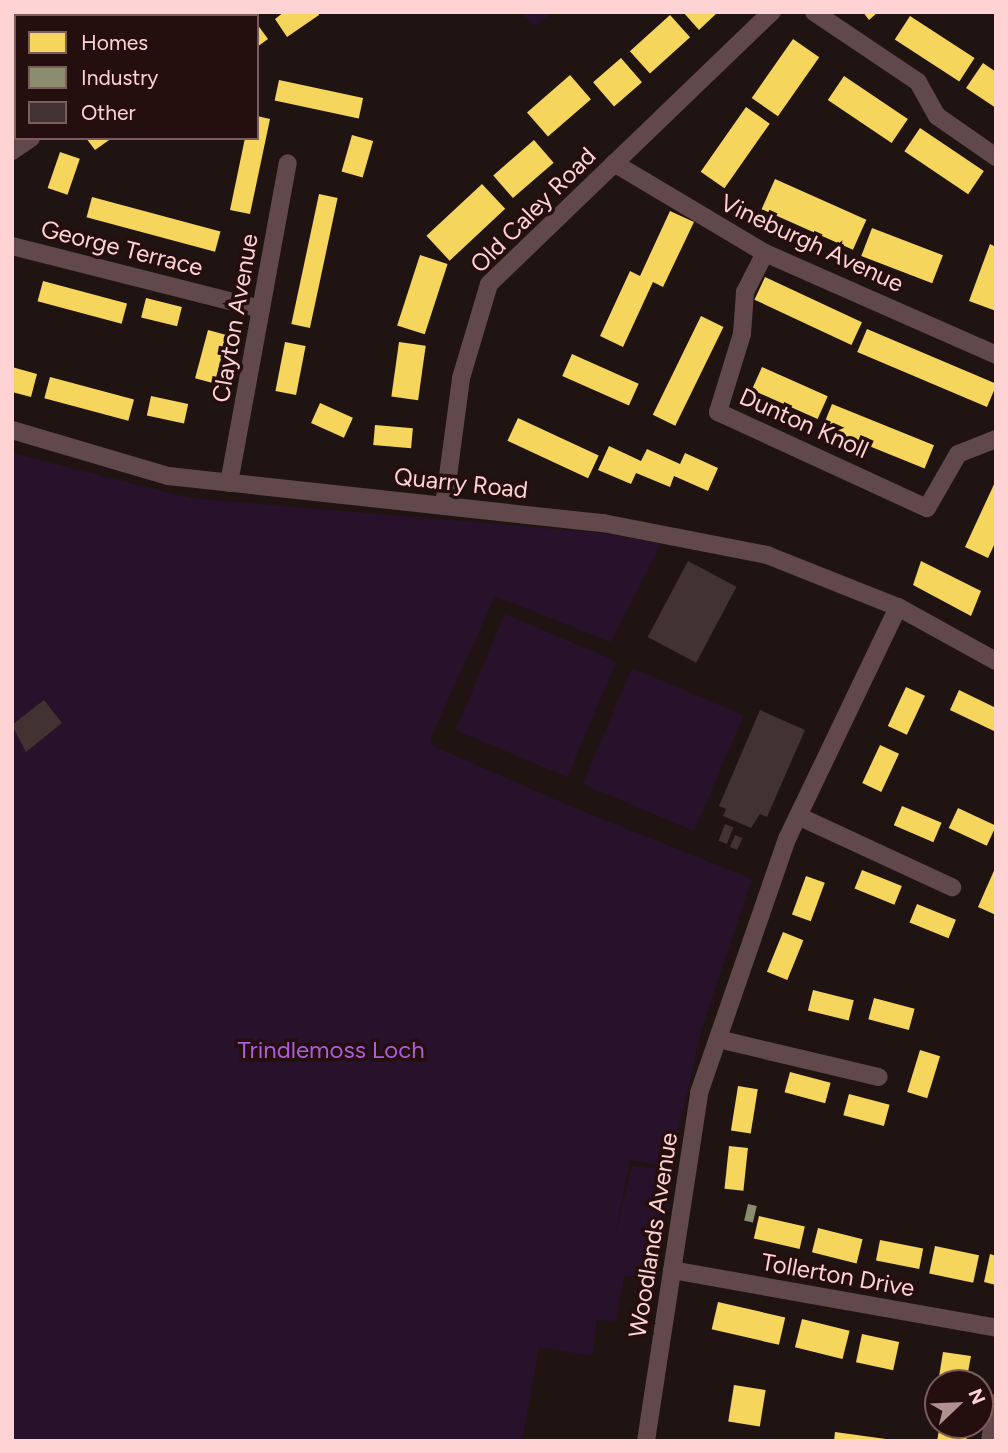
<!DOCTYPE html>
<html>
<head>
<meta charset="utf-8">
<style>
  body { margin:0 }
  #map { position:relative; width:1008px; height:1453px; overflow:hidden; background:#201413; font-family:Figtree,sans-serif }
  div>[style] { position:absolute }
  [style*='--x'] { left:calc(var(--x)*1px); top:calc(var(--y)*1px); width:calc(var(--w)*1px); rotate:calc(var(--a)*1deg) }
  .green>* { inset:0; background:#28112b; transform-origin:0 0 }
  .homes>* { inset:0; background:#f6d55c; transform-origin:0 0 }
  .industry>* { inset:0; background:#8c8c6e; transform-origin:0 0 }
  .building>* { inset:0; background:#423231; transform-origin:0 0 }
  .minor>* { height:18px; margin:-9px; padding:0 9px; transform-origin:9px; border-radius:9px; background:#61484a }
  span { translate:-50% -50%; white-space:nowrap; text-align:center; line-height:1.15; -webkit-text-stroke:7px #250f0e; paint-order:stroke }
  .street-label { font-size:24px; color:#ffd2d3 }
  .park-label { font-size:24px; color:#ad5ce0 }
  .frame { position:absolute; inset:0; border:14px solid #ffd2d3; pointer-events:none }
  .legend { position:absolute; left:14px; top:14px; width:245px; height:126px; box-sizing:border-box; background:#250f0e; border:2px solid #7c5d5d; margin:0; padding:9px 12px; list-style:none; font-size:21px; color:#ffd2d3 }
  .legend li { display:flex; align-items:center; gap:14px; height:35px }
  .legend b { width:35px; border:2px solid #7c5d5d }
  .north { position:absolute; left:924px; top:1369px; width:70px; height:70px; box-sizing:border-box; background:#250f0e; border:2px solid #7c5d5d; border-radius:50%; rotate:67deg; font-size:19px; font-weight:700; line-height:28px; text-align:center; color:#ffd2d3 }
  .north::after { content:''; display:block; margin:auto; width:24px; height:32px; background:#b19090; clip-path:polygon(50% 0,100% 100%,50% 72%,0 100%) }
</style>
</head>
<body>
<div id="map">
  <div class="green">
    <div style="clip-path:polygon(519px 12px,552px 12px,536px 26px)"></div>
    <div style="clip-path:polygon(12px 453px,190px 498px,603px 533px,661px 544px,611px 642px,495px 596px,430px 739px,433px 746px,570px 806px,752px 879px,701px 1032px,670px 1167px,630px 1160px,614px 1241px,632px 1166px,674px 1170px,654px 1277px,624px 1276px,616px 1321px,597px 1320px,592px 1356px,539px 1347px,522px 1441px,12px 1441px)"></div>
    <div style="left:505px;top:614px;width:121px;height:126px;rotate:23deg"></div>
    <div style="left:632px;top:668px;width:121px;height:126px;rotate:23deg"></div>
  </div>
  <div class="homes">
    <div style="clip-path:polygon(124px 12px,161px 12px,119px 16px)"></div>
    <div style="clip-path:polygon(284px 12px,318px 12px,319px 15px,287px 37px,275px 19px)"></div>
    <div style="clip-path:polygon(683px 12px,718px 12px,699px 30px)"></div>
    <div style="clip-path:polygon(863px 12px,878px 12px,869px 20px)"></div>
    <div style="left:670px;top:15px;width:30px;height:54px;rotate:48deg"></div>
    <div style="left:910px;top:16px;width:77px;height:28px;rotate:33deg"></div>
    <div style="clip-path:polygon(257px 24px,268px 39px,257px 47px)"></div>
    <div style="left:793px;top:39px;width:32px;height:72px;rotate:35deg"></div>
    <div style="left:621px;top:58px;width:32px;height:37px;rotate:49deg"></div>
    <div style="clip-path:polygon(983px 63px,996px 72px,996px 108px,966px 88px)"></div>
    <div style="left:570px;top:75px;width:32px;height:57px;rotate:49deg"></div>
    <div style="left:844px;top:76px;width:77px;height:29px;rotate:34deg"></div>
    <div style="left:279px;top:80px;width:86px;height:21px;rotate:12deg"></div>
    <div style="clip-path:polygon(16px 89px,16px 119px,12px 121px,12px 92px)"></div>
    <div style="left:746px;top:107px;width:29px;height:79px;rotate:35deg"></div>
    <div style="clip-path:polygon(257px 116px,270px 119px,250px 214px,230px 210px,245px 138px,257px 138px)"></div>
    <div style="left:920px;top:128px;width:77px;height:28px;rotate:34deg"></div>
    <div style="left:352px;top:135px;width:22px;height:38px;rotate:16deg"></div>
    <div style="clip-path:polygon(86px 138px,112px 138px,95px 150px)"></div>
    <div style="left:534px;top:140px;width:30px;height:54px;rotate:49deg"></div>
    <div style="left:60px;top:152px;width:21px;height:38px;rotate:19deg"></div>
    <div style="left:775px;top:179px;width:100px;height:33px;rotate:24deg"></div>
    <div style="left:482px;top:184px;width:34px;height:76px;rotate:47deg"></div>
    <div style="left:319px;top:194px;width:19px;height:133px;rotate:12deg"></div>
    <div style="left:92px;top:197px;width:133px;height:21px;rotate:15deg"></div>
    <div style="clip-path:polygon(670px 211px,694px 222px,663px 287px,653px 282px,623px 347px,600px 336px,630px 271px,640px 276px)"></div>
    <div style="left:872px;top:228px;width:76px;height:30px;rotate:21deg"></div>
    <div style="clip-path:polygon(990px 244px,996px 247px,996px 311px,969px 301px)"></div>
    <div style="left:420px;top:255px;width:29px;height:74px;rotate:18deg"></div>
    <div style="left:765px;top:277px;width:107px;height:25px;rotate:25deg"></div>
    <div style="left:43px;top:281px;width:87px;height:21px;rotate:15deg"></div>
    <div style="left:146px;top:298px;width:37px;height:20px;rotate:14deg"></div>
    <div style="left:701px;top:316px;width:25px;height:110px;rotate:26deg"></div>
    <div style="left:867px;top:329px;width:141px;height:25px;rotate:23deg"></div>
    <div style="left:208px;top:330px;width:20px;height:50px;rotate:15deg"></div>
    <div style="left:285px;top:342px;width:21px;height:50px;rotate:11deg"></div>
    <div style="left:399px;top:342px;width:27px;height:55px;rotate:8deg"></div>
    <div style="left:572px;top:354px;width:73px;height:24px;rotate:24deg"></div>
    <div style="clip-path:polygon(12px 367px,37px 374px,31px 397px,12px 392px)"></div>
    <div style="left:762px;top:367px;width:72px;height:25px;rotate:24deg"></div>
    <div style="left:50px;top:377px;width:87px;height:22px;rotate:15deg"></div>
    <div style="left:151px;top:396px;width:38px;height:20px;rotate:12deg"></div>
    <div style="left:320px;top:403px;width:36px;height:22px;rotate:24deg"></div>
    <div style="left:832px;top:404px;width:110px;height:25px;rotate:22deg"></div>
    <div style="left:518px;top:418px;width:89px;height:25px;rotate:25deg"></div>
    <div style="left:375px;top:425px;width:38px;height:20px;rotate:5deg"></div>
    <div style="clip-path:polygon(609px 446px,641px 461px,647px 449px,680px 464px,685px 453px,718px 468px,708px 491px,674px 476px,670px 487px,636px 473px,631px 484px,598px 470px)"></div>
    <div style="clip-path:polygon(996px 480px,996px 541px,988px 558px,965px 547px)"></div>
    <div style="clip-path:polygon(921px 561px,981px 591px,971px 616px,913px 585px)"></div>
    <div style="left:906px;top:687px;width:21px;height:43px;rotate:25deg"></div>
    <div style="clip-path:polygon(959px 690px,996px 708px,996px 732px,950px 710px)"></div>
    <div style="left:880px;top:745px;width:21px;height:42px;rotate:25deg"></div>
    <div style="left:902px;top:806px;width:43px;height:21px;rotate:23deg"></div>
    <div style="left:958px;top:808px;width:42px;height:22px;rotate:25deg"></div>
    <div style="clip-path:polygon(996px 866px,996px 915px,978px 907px)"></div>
    <div style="left:862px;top:870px;width:43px;height:20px;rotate:22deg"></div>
    <div style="left:806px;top:876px;width:20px;height:41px;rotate:20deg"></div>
    <div style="left:917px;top:904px;width:42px;height:20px;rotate:22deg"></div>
    <div style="left:783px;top:932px;width:22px;height:43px;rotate:22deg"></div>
    <div style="left:813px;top:990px;width:42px;height:21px;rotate:14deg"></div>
    <div style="left:874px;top:998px;width:42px;height:22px;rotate:15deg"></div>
    <div style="left:920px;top:1050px;width:21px;height:44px;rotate:17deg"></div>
    <div style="left:790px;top:1072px;width:42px;height:21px;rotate:15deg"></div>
    <div style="left:738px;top:1086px;width:20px;height:45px;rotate:9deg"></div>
    <div style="left:849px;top:1094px;width:42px;height:22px;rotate:15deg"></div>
    <div style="left:729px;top:1146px;width:19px;height:43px;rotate:6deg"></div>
    <div style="left:759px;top:1216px;width:47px;height:23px;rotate:13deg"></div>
    <div style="left:818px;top:1228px;width:46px;height:25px;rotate:14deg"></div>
    <div style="left:880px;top:1240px;width:44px;height:21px;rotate:11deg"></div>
    <div style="left:935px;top:1246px;width:45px;height:28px;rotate:12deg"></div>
    <div style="clip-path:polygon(990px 1254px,996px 1256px,996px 1285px,984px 1282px)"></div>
    <div style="left:718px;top:1302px;width:69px;height:28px;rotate:13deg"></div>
    <div style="left:802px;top:1319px;width:49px;height:29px;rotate:14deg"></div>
    <div style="left:862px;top:1334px;width:38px;height:29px;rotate:12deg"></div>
    <div style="clip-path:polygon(943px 1352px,971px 1356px,966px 1383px,938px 1383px)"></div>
    <div style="left:734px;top:1385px;width:32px;height:37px;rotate:9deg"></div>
    <div style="clip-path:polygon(940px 1425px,969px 1427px,966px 1441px,937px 1441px)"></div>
    <div style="clip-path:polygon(835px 1432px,886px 1439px,886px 1441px,834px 1441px)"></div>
  </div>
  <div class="industry">
    <div style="left:748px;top:1204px;width:9px;height:17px;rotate:13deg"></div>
  </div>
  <div class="building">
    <div style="left:688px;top:561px;width:55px;height:86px;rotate:28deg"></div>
    <div style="clip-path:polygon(44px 700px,62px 723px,26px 752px,12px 725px)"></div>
    <div style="clip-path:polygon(760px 710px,805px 730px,767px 817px,760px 814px,751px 828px,723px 816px,726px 809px,719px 806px)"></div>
    <div style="left:725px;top:824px;width:9px;height:18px;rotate:21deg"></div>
    <div style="left:735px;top:835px;width:8px;height:13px;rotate:23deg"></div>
  </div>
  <div class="minor">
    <div style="--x:814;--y:12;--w:125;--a:33.9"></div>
    <div style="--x:918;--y:82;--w:39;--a:61"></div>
    <div style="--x:937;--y:116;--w:72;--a:34.8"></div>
    <div style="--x:209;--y:16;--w:6;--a:-39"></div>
    <div style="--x:12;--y:151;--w:23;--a:-34"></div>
    <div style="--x:614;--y:163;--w:176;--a:30.8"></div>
    <div style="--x:765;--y:253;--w:253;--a:23.8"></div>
    <div style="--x:12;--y:246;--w:257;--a:14.2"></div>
    <div style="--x:765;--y:253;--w:44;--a:117.1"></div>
    <div style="--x:745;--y:292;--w:42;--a:94.1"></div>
    <div style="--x:742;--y:334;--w:82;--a:107.1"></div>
    <div style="--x:718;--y:412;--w:230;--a:24.7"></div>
    <div style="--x:927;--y:508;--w:62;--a:-60.1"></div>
    <div style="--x:958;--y:454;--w:41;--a:-21.5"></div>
    <div style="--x:12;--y:430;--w:163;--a:16.4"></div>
    <div style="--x:168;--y:476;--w:438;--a:6.2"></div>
    <div style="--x:603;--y:523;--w:167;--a:11"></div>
    <div style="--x:767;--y:555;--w:141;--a:21.7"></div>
    <div style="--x:898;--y:607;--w:112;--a:28.9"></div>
    <div style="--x:229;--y:483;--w:325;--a:-79.6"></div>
    <div style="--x:444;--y:506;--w:129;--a:-82.4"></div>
    <div style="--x:461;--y:378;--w:98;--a:-73.4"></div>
    <div style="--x:489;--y:284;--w:393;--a:-43.9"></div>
    <div style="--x:798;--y:816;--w:170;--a:24.8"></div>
    <div style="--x:718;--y:1039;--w:165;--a:13.3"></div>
    <div style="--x:672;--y:1270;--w:329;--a:10.1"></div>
    <div style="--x:646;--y:1441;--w:352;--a:-81.3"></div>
    <div style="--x:699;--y:1093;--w:269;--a:-70.9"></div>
    <div style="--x:787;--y:839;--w:257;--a:-64.4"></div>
    <div style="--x:990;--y:1441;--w:39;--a:-81"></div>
  </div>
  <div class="street-label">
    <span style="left:533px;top:210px;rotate:-45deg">Old Caley Road</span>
    <span style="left:812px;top:243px;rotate:25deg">Vineburgh Avenue</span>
    <span style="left:122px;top:248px;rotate:14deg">George Terrace</span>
    <span style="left:235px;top:318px;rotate:-80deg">Clayton Avenue</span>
    <span style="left:804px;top:423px;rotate:24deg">Dunton Knoll</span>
    <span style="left:461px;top:483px;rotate:6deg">Quarry Road</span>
    <span style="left:653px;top:1235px;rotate:-81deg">Woodlands Avenue</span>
    <span style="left:838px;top:1275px;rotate:10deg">Tollerton Drive</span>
  </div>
  <div class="park-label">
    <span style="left:331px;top:1050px">Trindlemoss Loch</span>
  </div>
  <div class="frame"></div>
  <ul class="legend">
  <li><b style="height:19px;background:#f6d55c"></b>Homes</li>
  <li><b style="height:19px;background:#8c8c6e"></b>Industry</li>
  <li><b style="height:19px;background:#423231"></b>Other</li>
  </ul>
  <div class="north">N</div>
</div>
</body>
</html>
